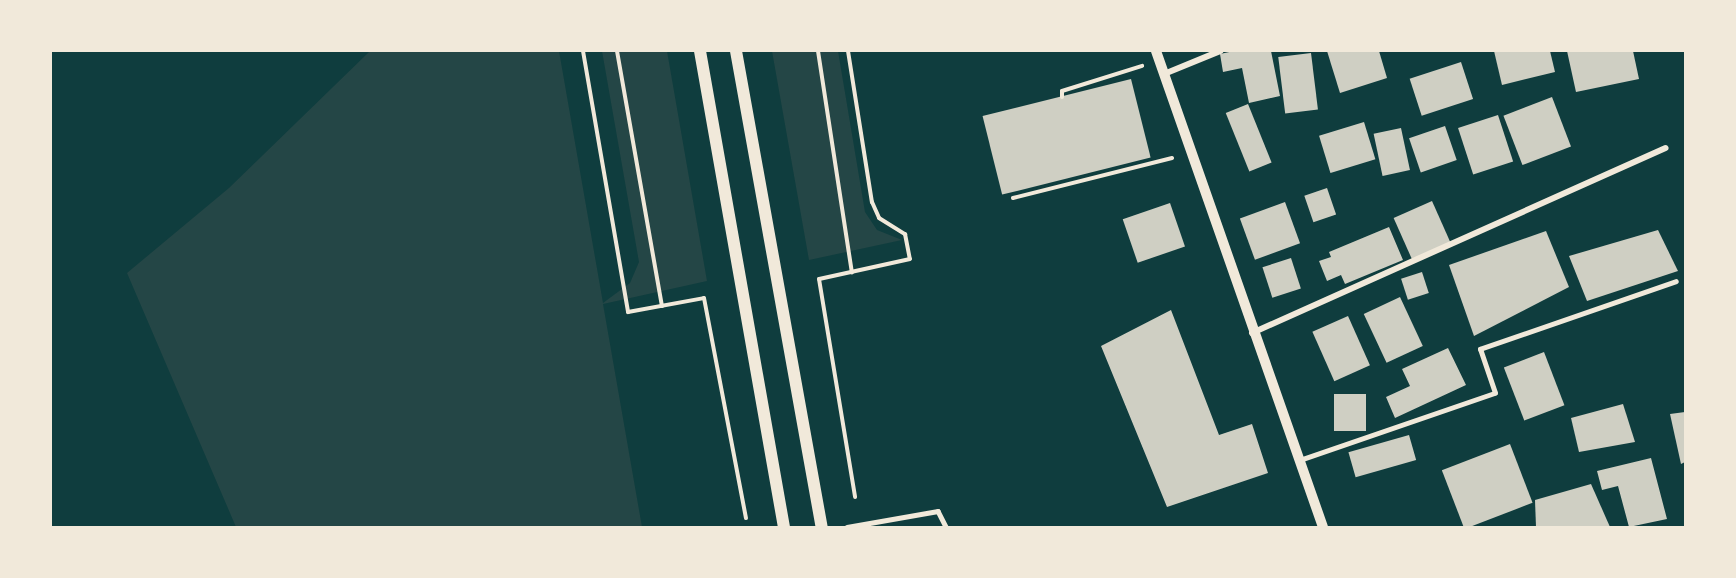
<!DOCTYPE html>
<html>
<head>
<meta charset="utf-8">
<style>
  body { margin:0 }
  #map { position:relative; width:1736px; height:578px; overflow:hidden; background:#0f3d3e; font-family:Quicksand,sans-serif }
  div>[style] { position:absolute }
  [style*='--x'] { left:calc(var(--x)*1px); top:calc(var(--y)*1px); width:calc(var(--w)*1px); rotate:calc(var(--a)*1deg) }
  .green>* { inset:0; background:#244646 }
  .building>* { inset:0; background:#cfcfc3; transform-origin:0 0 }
  .path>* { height:4px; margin:-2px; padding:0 2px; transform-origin:2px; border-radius:2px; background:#f1e9da }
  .service>* { height:4.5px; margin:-2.25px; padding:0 2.25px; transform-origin:2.25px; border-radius:2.25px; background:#f1e9da }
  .minor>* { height:6px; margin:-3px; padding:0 3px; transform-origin:3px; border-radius:3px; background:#f1e9da }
  .tertiary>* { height:10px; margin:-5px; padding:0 5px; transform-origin:5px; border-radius:5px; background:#f1e9da }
  .secondary>* { height:12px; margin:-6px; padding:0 6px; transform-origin:6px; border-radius:6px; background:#f1e9da }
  span { translate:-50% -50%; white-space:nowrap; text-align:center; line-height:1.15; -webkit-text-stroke:6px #f1e9da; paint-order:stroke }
  .frame { position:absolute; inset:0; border:52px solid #f1e9da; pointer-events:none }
</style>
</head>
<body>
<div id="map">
  <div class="green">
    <div style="clip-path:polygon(370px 51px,559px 51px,603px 303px,630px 283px,639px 262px,602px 51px,667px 51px,707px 281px,603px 304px,642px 527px,236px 527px,127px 273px,229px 188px)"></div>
    <div style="clip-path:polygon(772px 51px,838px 51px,865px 212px,877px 230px,902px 240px,809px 260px)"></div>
  </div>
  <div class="building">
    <div style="clip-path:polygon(1234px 51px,1271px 51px,1280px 96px,1249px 103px,1242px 68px,1223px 72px,1220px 54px)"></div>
    <div style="clip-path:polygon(1327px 51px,1379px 51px,1387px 78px,1340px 93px)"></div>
    <div style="clip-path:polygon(1494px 51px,1550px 51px,1555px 72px,1502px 85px)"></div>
    <div style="clip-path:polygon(1567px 51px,1633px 51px,1639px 79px,1576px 92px)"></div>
    <div style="left:1311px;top:53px;width:57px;height:33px;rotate:83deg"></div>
    <div style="left:1461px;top:62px;width:39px;height:54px;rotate:72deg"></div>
    <div style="left:1131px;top:79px;width:81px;height:153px;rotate:76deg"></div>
    <div style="left:1552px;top:97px;width:53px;height:52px;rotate:69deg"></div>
    <div style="left:1248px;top:104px;width:63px;height:24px;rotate:68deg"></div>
    <div style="left:1498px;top:115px;width:49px;height:42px;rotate:72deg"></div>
    <div style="left:1364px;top:122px;width:39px;height:47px;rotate:73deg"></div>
    <div style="left:1445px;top:126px;width:36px;height:38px;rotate:71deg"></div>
    <div style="left:1401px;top:128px;width:43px;height:28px;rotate:78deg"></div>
    <div style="left:1327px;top:188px;width:28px;height:24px;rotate:71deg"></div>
    <div style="left:1432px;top:201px;width:47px;height:42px;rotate:66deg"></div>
    <div style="left:1285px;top:202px;width:44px;height:48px;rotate:70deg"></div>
    <div style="left:1170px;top:203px;width:46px;height:50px;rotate:71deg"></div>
    <div style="clip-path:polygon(1389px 227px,1403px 260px,1345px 284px,1341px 275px,1327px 281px,1319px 261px,1331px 257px,1329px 252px)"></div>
    <div style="clip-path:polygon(1658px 230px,1678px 271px,1587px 301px,1569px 256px)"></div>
    <div style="clip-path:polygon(1546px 231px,1569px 287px,1474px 336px,1449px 265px)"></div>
    <div style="left:1291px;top:258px;width:32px;height:30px;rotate:72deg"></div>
    <div style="left:1422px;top:272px;width:22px;height:22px;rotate:72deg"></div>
    <div style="left:1400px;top:297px;width:54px;height:40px;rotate:65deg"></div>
    <div style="clip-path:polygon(1171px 310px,1219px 435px,1252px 424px,1268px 473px,1167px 507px,1101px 346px)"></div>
    <div style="left:1348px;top:316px;width:54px;height:39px;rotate:66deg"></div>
    <div style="clip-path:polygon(1448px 348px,1466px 385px,1395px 418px,1386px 397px,1410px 386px,1402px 369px)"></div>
    <div style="left:1544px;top:352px;width:57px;height:43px;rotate:69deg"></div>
    <div style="left:1334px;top:394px;width:32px;height:37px"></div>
    <div style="clip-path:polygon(1623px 404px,1635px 442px,1579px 452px,1571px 418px)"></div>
    <div style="clip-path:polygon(1685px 412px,1685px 462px,1681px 464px,1670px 414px)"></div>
    <div style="left:1409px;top:435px;width:26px;height:63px;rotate:74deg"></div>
    <div style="left:1510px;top:444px;width:63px;height:73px;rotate:69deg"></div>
    <div style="clip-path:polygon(1651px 458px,1667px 519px,1629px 527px,1618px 486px,1602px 490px,1597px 471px)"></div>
    <div style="clip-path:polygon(1591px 484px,1610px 527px,1536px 527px,1535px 500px)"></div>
  </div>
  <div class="path">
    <div style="--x:583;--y:51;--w:265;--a:80.2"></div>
    <div style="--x:628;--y:312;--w:77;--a:-10.4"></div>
    <div style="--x:704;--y:298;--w:224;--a:79.2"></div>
    <div style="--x:617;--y:51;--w:259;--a:80"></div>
    <div style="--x:818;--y:51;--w:224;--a:81.3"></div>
    <div style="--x:848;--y:51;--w:153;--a:81"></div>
    <div style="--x:872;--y:202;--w:17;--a:66"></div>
    <div style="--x:879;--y:218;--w:31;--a:32"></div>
    <div style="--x:905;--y:234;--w:25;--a:79"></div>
    <div style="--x:910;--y:259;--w:93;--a:167.6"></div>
    <div style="--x:819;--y:279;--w:221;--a:80.6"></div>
    <div style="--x:1062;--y:97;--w:6;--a:-90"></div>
    <div style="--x:1062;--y:91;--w:84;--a:-17.4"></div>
    <div style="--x:1013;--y:198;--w:164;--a:-14.1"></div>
  </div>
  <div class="service">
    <div style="--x:1300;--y:460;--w:206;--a:-19"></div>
    <div style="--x:1495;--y:393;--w:46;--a:-108.8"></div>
    <div style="--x:1480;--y:349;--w:207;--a:-19.1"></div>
    <div style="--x:847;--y:527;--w:92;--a:-10"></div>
    <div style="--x:938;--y:511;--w:18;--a:63"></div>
  </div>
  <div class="minor">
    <div style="--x:1164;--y:74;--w:61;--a:-22.3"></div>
    <div style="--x:1252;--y:333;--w:453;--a:-24.1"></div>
  </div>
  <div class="tertiary">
    <div style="--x:1156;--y:51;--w:504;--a:70.67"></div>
  </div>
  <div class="secondary">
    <div style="--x:700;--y:51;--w:483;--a:80"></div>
    <div style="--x:736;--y:51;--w:484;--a:79.8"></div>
  </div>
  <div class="frame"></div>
</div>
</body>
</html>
